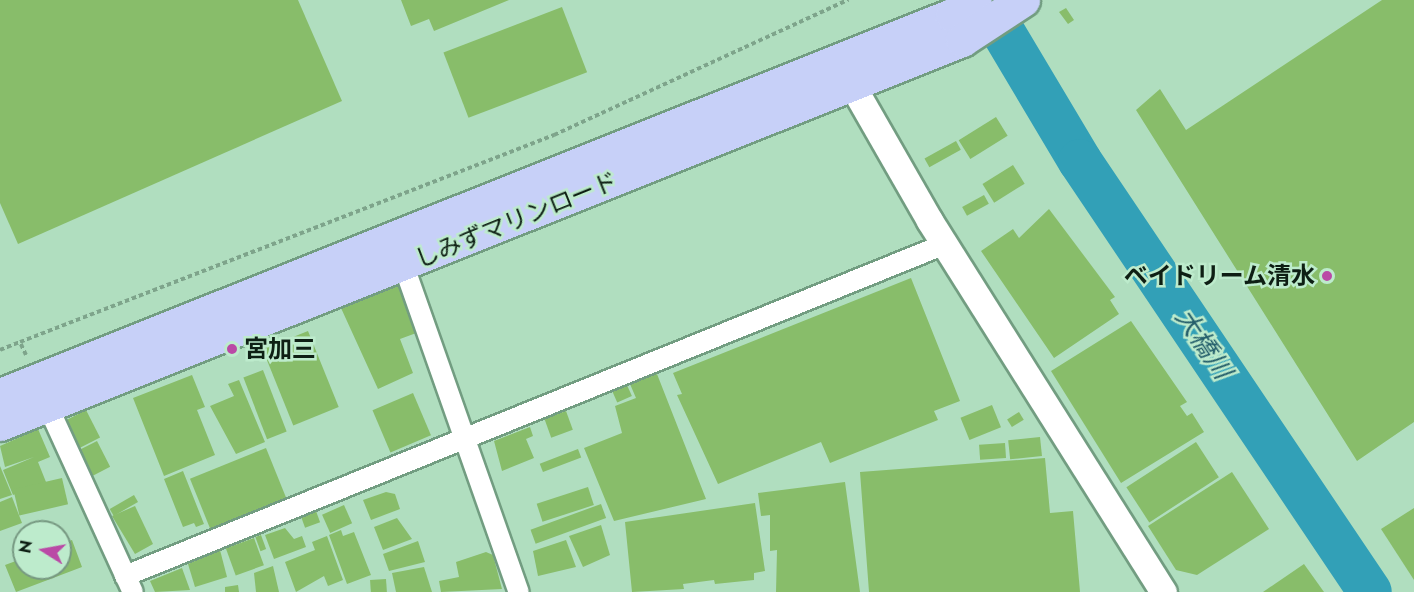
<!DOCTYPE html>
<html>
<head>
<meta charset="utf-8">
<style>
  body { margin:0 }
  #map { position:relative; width:1414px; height:592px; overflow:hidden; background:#b0debf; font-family:Jost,"Noto Sans JP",sans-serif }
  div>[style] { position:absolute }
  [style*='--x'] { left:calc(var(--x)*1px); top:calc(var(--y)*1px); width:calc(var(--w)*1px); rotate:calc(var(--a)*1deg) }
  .river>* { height:44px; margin:-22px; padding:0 22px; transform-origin:22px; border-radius:22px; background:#32a0b7 }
  .building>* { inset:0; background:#88bd6a; transform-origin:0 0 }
  .path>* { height:4px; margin-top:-2px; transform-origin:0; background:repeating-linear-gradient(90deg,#7ea48b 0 4.5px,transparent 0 7.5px) }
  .roads { filter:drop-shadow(2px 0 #729d81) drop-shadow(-2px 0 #729d81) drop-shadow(0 2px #729d81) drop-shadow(0 -2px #729d81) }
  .minor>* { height:20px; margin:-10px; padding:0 10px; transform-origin:10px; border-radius:10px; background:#fff }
  .tertiary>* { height:26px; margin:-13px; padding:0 13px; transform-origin:13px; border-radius:13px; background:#fff }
  .trunk>* { height:33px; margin:-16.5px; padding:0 16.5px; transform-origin:16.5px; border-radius:16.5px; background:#c7d0f8 }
  .dots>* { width:16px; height:16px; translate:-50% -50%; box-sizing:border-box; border:3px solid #bdebcc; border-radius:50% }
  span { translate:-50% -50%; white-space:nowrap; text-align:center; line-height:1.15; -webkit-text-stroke:5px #bdebcc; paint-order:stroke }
  .street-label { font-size:24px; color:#0e1f14 }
  .poi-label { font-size:24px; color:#0e1f14; font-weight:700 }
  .right { translate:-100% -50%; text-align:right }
  .left { translate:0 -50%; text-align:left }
  .water-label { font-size:26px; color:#235d6a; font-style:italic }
  .north { position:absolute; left:12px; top:520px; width:60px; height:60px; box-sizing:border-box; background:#bdebcc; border:2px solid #779982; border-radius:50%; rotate:281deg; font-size:16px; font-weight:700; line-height:24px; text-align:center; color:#0e1f14 }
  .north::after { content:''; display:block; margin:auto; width:21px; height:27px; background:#ba49a6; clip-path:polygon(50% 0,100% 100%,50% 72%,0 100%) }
</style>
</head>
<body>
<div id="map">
  <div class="river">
    <div style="--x:984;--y:0;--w:187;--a:59.2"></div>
    <div style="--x:1080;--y:161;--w:519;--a:56.07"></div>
  </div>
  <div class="building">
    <div style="clip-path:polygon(0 0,298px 0,342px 101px,18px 244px,0 203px)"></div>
    <div style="clip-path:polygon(401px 0,509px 0,434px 31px,429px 19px,411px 26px)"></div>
    <div style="clip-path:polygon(1382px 0,1414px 0,1414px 422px,1357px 461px,1136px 110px,1160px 89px,1186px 130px)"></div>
    <div style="left:562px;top:7px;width:70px;height:127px;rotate:69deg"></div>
    <div style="clip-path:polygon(1066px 8px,1074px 20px,1068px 24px,1059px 12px)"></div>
    <div style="left:996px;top:117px;width:22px;height:44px;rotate:58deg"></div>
    <div style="left:956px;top:141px;width:10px;height:36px;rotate:61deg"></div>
    <div style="left:1013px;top:165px;width:22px;height:36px;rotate:58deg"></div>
    <div style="left:984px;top:195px;width:10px;height:25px;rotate:61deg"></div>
    <div style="clip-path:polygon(1049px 209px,1115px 297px,1110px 300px,1119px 314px,1054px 358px,981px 251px,1013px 229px,1019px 238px)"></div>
    <div style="clip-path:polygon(911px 278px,960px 401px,934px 411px,938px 420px,830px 463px,821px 442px,718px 484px,677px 395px,682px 394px,673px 373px)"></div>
    <div style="clip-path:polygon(400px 285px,419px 332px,400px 339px,413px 373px,378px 389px,341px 308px)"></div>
    <div style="clip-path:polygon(1131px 321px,1187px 402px,1180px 406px,1187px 416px,1192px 413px,1204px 432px,1121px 483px,1051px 371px)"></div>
    <div style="left:308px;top:331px;width:82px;height:49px;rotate:68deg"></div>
    <div style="left:263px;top:370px;width:66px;height:21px;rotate:69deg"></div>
    <div style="clip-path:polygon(657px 374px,706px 499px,614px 521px,584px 448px,622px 433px,615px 406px,636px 398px,630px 384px)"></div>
    <div style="clip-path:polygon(192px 375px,205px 407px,197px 410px,215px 455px,164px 476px,133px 398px)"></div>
    <div style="clip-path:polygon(239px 380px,265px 442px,236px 454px,210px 406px,234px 396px,228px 384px)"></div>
    <div style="left:627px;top:385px;width:12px;height:16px;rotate:66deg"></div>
    <div style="left:413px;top:393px;width:46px;height:44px;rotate:67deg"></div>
    <div style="left:992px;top:405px;width:24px;height:34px;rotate:68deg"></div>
    <div style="left:86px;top:410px;width:31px;height:23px;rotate:63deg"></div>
    <div style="left:566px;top:411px;width:20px;height:23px;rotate:70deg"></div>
    <div style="left:1019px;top:412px;width:9px;height:14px;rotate:58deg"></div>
    <div style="clip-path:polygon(530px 427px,533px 436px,526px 439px,534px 458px,502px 471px,494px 441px)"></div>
    <div style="clip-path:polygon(38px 429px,50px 457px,38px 462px,46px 482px,13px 495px,3px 470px,34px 457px,5px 467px,0 446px)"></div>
    <div style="left:1040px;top:437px;width:19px;height:32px;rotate:84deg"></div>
    <div style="left:97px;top:441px;width:29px;height:20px;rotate:63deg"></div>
    <div style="left:1196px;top:442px;width:42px;height:83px;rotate:57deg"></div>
    <div style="left:1005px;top:443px;width:15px;height:26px;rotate:86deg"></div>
    <div style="left:266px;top:448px;width:54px;height:82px;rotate:68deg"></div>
    <div style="left:578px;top:449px;width:9px;height:41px;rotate:69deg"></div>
    <div style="clip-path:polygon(1045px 458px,1050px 513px,1073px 511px,1080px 592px,869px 592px,860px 472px)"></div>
    <div style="clip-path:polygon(0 466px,12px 495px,0 499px)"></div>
    <div style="clip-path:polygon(183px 471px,204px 524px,196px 527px,194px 523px,183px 527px,164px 479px)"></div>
    <div style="clip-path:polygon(1232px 472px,1269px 529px,1197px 575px,1176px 570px,1148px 526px)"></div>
    <div style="left:62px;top:478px;width:27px;height:50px;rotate:77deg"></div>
    <div style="clip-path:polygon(845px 482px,860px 592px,776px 592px,777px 550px,770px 551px,770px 515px,761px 516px,758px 493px)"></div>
    <div style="left:588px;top:487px;width:19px;height:54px;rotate:72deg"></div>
    <div style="clip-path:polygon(386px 492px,395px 494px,400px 509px,371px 520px,363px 500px)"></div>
    <div style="left:134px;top:495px;width:8px;height:28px;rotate:60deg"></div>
    <div style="clip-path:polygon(12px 497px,22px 523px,0 531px,0 502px)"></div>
    <div style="clip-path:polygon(755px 503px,765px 571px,754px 573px,754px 580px,715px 584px,714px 580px,683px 584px,684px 589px,632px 592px,625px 522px)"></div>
    <div style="left:601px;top:504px;width:15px;height:75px;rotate:70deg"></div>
    <div style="left:344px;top:505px;width:20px;height:24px;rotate:66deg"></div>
    <div style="clip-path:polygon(135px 506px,153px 544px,135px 554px,112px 516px)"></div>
    <div style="clip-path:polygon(1414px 508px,1414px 580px,1381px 529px)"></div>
    <div style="left:316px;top:511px;width:12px;height:16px;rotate:70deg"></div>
    <div style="clip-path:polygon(397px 518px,412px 539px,383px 550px,374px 527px)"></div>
    <div style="clip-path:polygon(601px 525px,610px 555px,583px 567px,569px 536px)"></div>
    <div style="clip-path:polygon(285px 528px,294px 539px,302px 536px,306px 547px,274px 559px,265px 535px)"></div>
    <div style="clip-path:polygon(341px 530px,343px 536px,354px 532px,371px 575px,347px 584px,329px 535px)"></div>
    <div style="left:261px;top:535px;width:15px;height:6px;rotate:70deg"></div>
    <div style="clip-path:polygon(327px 536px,343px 580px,328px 586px,324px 576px,296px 592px,285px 562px,315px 550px,312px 542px)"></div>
    <div style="left:254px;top:538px;width:29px;height:30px;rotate:70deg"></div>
    <div style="clip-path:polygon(72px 540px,82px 567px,16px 592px,5px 565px,24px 558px,24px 568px,60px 568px,60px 544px)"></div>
    <div style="clip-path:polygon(566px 540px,576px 567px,538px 576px,533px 551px)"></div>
    <div style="clip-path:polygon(418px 541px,425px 562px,389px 571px,383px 554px)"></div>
    <div style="clip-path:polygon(220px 550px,227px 577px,195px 587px,188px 564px)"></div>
    <div style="clip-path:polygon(486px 552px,493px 555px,502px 589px,441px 592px,439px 581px,459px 577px,456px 562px)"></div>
    <div style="clip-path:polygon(1304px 564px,1324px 592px,1263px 592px)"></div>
    <div style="clip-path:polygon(273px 566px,279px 592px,256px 592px,254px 573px)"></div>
    <div style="clip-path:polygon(424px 567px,432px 592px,396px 592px,392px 573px)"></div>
    <div style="clip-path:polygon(182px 568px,190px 590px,155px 592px,150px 581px)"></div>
    <div style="left:386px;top:579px;width:13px;height:16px;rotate:86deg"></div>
    <div style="clip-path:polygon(238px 585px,239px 592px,225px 592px,225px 587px)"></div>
  </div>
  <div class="path">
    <div style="--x:0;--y:350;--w:22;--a:-22"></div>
    <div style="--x:26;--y:355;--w:14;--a:-115"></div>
    <div style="--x:20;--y:342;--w:573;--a:-21.19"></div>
    <div style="--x:554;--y:135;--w:324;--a:-24.7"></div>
  </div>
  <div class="roads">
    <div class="minor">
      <div style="--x:400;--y:255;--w:357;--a:70.6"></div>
      <div style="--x:44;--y:398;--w:213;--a:65.4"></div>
      <div style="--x:125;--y:576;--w:885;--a:-22.04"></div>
    </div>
    <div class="tertiary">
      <div style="--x:843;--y:69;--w:175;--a:60.2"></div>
      <div style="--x:930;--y:221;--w:439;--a:57.8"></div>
    </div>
    <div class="trunk">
      <div style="--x:0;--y:395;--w:1025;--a:-21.76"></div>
      <div style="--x:952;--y:15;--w:27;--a:-33"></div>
      <div style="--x:0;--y:424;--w:1036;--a:-21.76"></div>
      <div style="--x:962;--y:40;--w:73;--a:-33.3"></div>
    </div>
  </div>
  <div class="dots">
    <div style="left:1327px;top:276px;background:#ba49a6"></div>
    <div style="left:232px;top:349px;background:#ba49a6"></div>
  </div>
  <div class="street-label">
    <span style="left:516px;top:220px;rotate:-22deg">しみずマリンロード</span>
  </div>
  <div class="poi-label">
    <span class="right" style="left:1315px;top:276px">ベイドリーム清水</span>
    <span class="left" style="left:244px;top:349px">宮加三</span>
  </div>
  <div class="water-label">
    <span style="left:1203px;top:344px;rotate:56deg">大橋川</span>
  </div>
  <div class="north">N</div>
</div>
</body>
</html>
